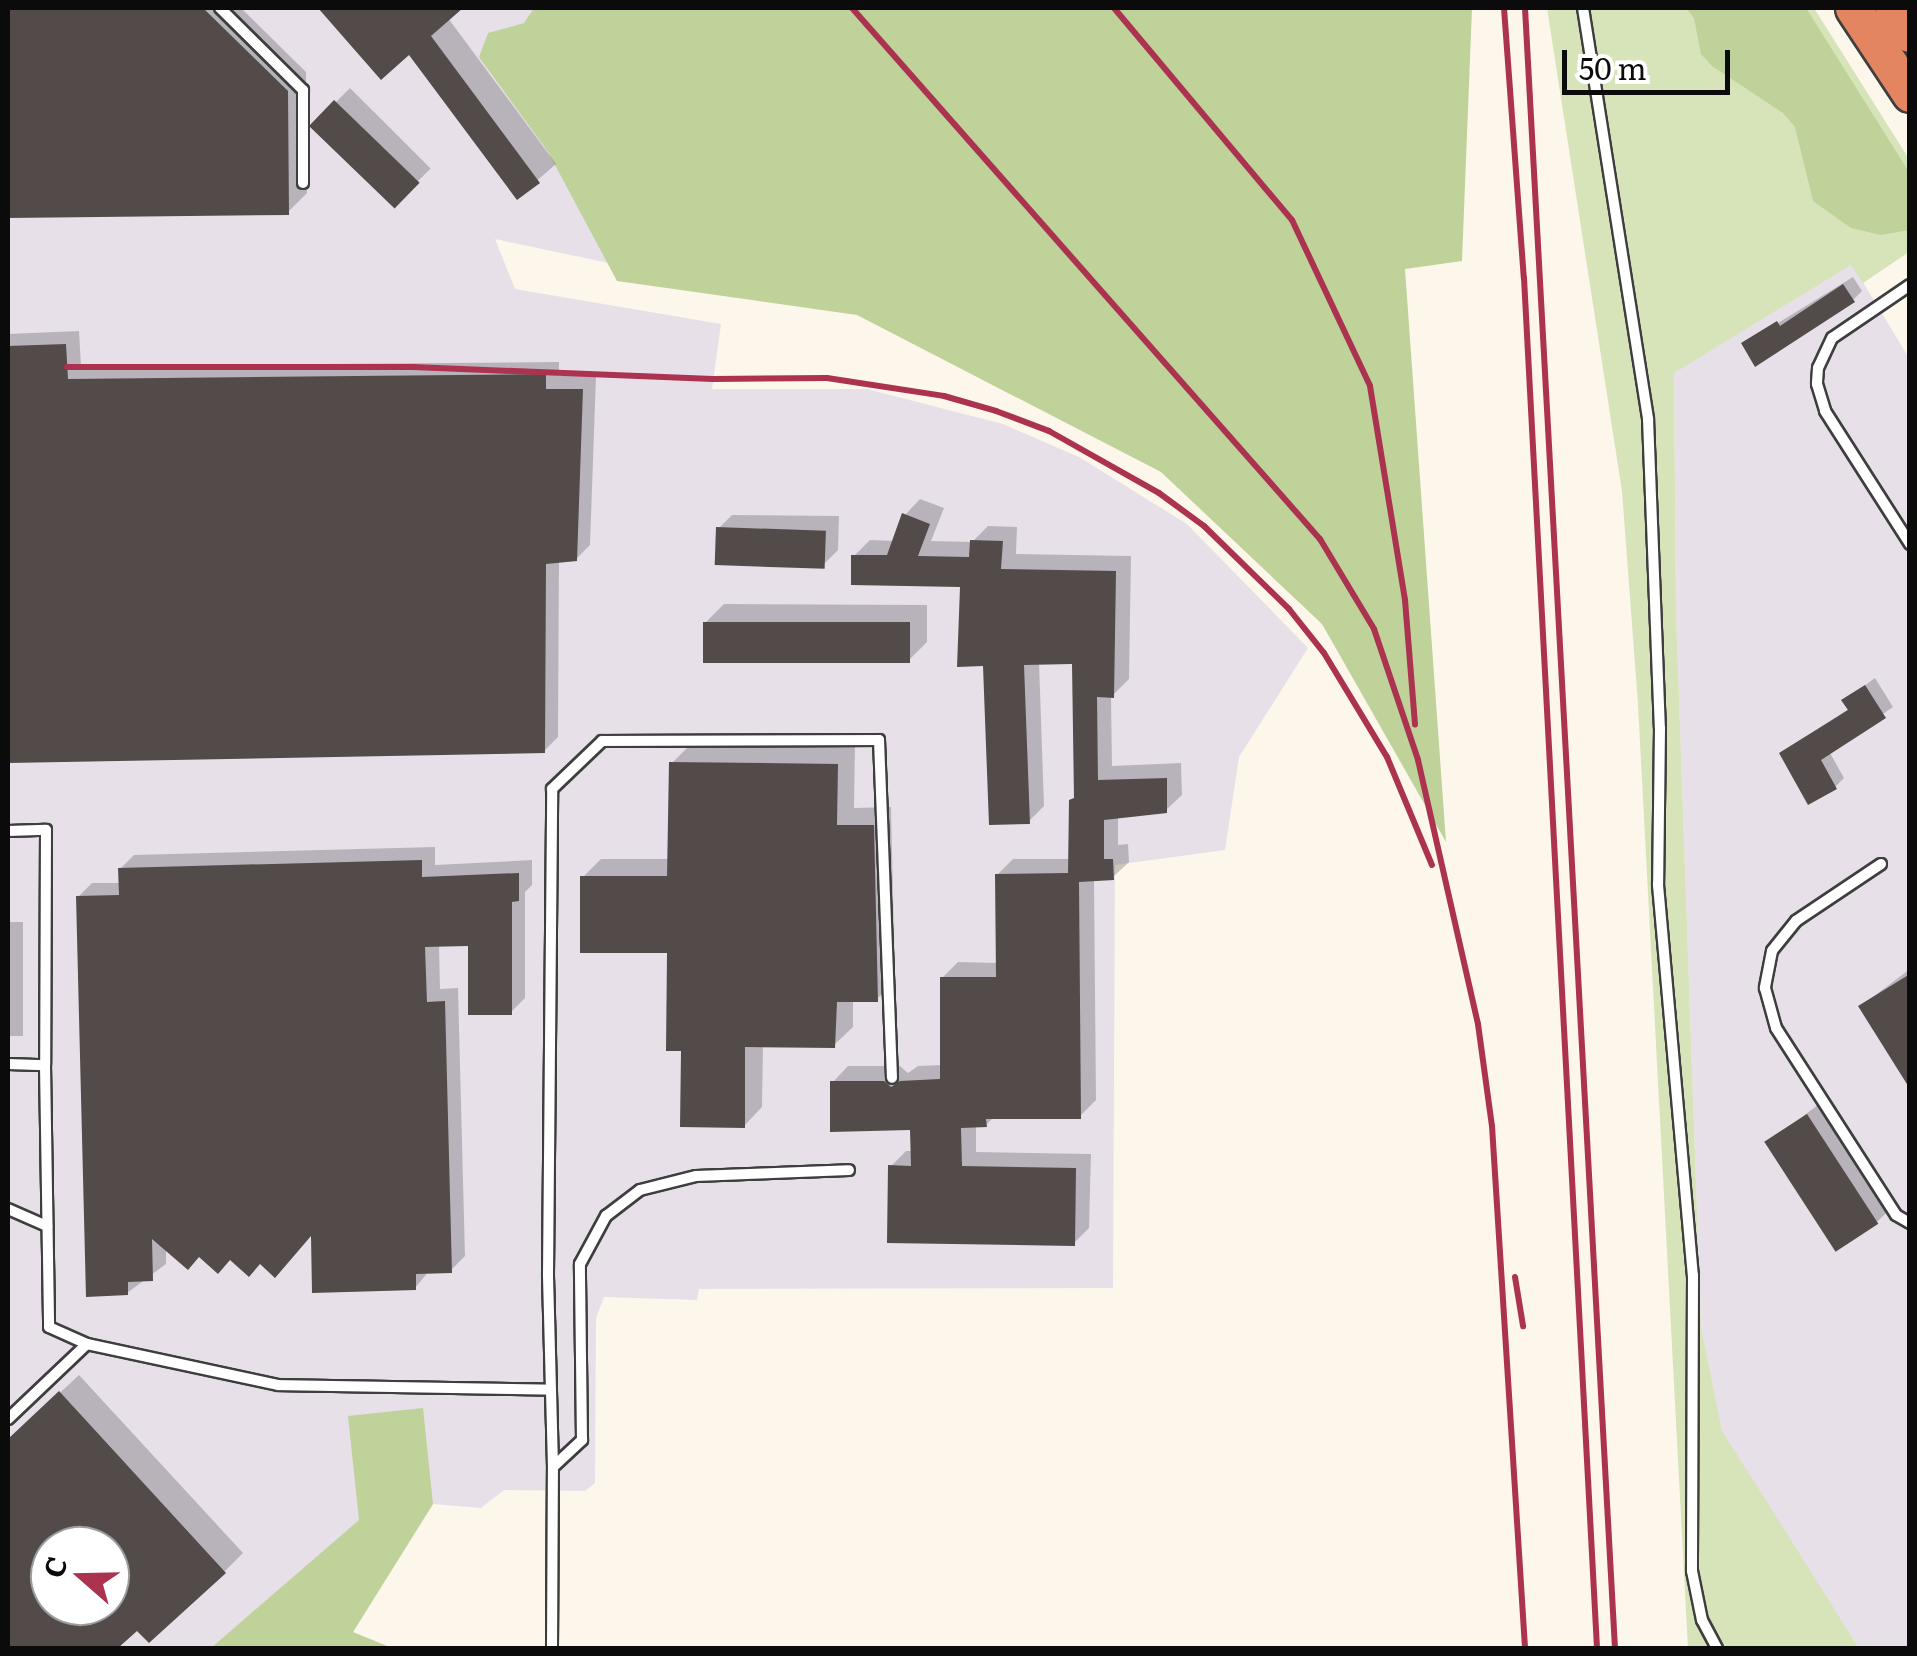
<!DOCTYPE html>
<html>
<head>
<meta charset="utf-8">
<style>
  body { margin:0 }
  #map { position:relative; width:1917px; height:1656px; overflow:hidden; background:#fdf6eb; font-family:Literata,serif }
  div>[style] { position:absolute }
  [style*='--x'] { left:calc(var(--x)*1px); top:calc(var(--y)*1px); width:calc(var(--w)*1px); rotate:calc(var(--a)*1deg) }
  .industrial>* { inset:0; background:#e7e0e9 }
  .green>* { inset:0; background:#d7e3b9 }
  .forest>* { inset:0; background:#bed29a }
  .shadow>* { inset:0; background:#0003; transform-origin:0 0 }
  .building>* { inset:0; background:#524b49; transform-origin:0 0 }
  .roads { filter:drop-shadow(2px 0 #3e3e3e) drop-shadow(-2px 0 #3e3e3e) drop-shadow(0 2px #3e3e3e) drop-shadow(0 -2px #3e3e3e) }
  .lane>* { height:10px; margin:-5px; padding:0 5px; transform-origin:5px; border-radius:5px; background:#fff }
  .highway>* { height:35px; margin:-17.5px; padding:0 17.5px; transform-origin:17.5px; border-radius:17.5px; background:#e48562 }
  .rail>* { height:6px; margin:-3px; padding:0 3px; transform-origin:3px; border-radius:3px; background:#ab334f }
  span { translate:-50% -50%; white-space:nowrap; text-align:center; line-height:1.15; -webkit-text-stroke:10px #fff; paint-order:stroke }
  .frame { position:absolute; inset:0; border:10px solid #0b0b0b; pointer-events:none }
  .north { position:absolute; left:30px; top:1526px; width:100px; height:100px; box-sizing:border-box; background:#fff; border:2px solid #9d9d9d; border-radius:50%; rotate:290deg; font-size:28px; font-weight:700; line-height:40px; text-align:center; color:#0b0b0b }
  .north::after { content:''; display:block; margin:auto; width:35px; height:45px; background:#ab334f; clip-path:polygon(50% 0,100% 100%,50% 72%,0 100%) }
  .scale { position:absolute; left:1562px; top:50px; width:168px; height:45px; box-sizing:border-box; border:5px solid #0b0b0b; border-top:0; padding-left:12px; font-size:30px; line-height:35px; white-space:nowrap; color:#0b0b0b; -webkit-text-stroke:8px #fff; paint-order:stroke }
</style>
</head>
<body>
<div id="map">
  <div class="industrial">
    <div style="clip-path:polygon(evenodd,8px 8px,1095px 8px,769px 297px,495px 239px,515px 289px,721px 324px,712px 389px,867px 389px,1003px 424px,1079px 457px,1187px 524px,1308px 648px,1239px 757px,1225px 850px,1115px 865px,1113px 1288px,699px 1289px,697px 1300px,604px 1297px,596px 1318px,595px 1483px,585px 1491px,504px 1490px,481px 1508px,433px 1504px,343px 1648px,8px 1648px,8px 8px,50px 1546px,110px 1546px,110px 1606px,50px 1606px,50px 1546px)"></div>
    <div style="clip-path:polygon(1852px 264px,1909px 358px,1909px 1648px,1859px 1648px,1737px 1459px,1722px 1433px,1701px 1326px,1676px 611px,1674px 372px)"></div>
  </div>
  <div class="green">
    <div style="clip-path:polygon(1547px 8px,1814px 8px,1909px 159px,1909px 252px,1863px 283px,1851px 265px,1674px 373px,1676px 611px,1701px 1326px,1722px 1431px,1859px 1648px,1688px 1648px,1638px 704px,1622px 491px)"></div>
  </div>
  <div class="forest">
    <div style="clip-path:polygon(534px 8px,1472px 8px,1462px 261px,1405px 269px,1446px 842px,1322px 624px,1161px 472px,857px 315px,617px 281px,548px 152px,479px 57px,488px 33px,524px 23px)"></div>
    <div style="clip-path:polygon(1686px 8px,1806px 8px,1909px 172px,1909px 230px,1881px 235px,1851px 228px,1813px 201px,1795px 127px,1783px 113px,1712px 66px,1701px 54px,1694px 18px)"></div>
    <div style="clip-path:polygon(423px 1408px,433px 1504px,353px 1632px,392px 1648px,211px 1648px,359px 1520px,348px 1416px)"></div>
  </div>
  <div class="shadow">
    <div style="clip-path:polygon(8px 8px,241px 8px,306px 72px,307px 193px,288px 212px,8px 216px)"></div>
    <div style="clip-path:polygon(321px 8px,460px 8px,448px 18px,556px 164px,518px 197px,410px 51px)"></div>
    <div style="left:350px;top:88px;width:114px;height:49px;rotate:45deg"></div>
    <div style="clip-path:polygon(1853px 277px,1862px 291px,1853px 300px,1744px 344px)"></div>
    <div style="clip-path:polygon(79px 331px,81px 366px,559px 362px,559px 376px,596px 376px,590px 545px,576px 559px,559px 561px,558px 737px,544px 751px,8px 760px,8px 334px)"></div>
    <div style="clip-path:polygon(920px 499px,944px 508px,931px 541px,972px 542px,988px 526px,1017px 527px,1016px 554px,1131px 556px,1129px 679px,1111px 697px,1112px 766px,1181px 763px,1182px 795px,1166px 810px,1118px 816px,1118px 845px,1128px 844px,1129px 862px,1113px 877px,1094px 878px,1096px 1100px,1080px 1116px,994px 1117px,986px 1125px,976px 1125px,976px 1152px,1091px 1154px,1089px 1228px,1074px 1243px,891px 1166px,906px 1151px,913px 1151px,912px 1127px,833px 1082px,848px 1066px,900px 1066px,908px 1073px,918px 1066px,942px 1065px,942px 978px,958px 962px,998px 963px,997px 875px,1013px 859px,1071px 859px,1077px 796px,1074px 661px,1039px 662px,1044px 806px,1029px 821px,962px 584px,854px 556px,870px 540px,895px 541px,905px 515px)"></div>
    <div style="clip-path:polygon(732px 515px,839px 516px,838px 550px,824px 564px,718px 529px)"></div>
    <div style="clip-path:polygon(724px 604px,927px 605px,927px 642px,908px 661px,705px 623px)"></div>
    <div style="clip-path:polygon(1875px 678px,1893px 707px,1829px 751px,1844px 778px,1835px 787px,1783px 753px,1850px 708px,1845px 700px)"></div>
    <div style="clip-path:polygon(690px 745px,855px 746px,854px 808px,891px 807px,895px 981px,877px 999px,853px 999px,853px 1027px,834px 1045px,763px 1044px,762px 1107px,744px 1126px,684px 1049px,669px 950px,583px 877px,601px 859px,669px 859px,671px 764px)"></div>
    <div style="clip-path:polygon(435px 847px,435px 865px,532px 860px,532px 885px,525px 892px,525px 998px,511px 1012px,471px 943px,439px 944px,440px 989px,458px 988px,465px 1256px,451px 1270px,429px 1271px,415px 1288px,313px 1232px,261px 1262px,166px 1247px,166px 1264px,127px 1293px,78px 897px,92px 883px,121px 883px,120px 869px,134px 855px)"></div>
    <div style="left:23px;top:922px;width:114px;height:15px;rotate:90deg"></div>
    <div style="clip-path:polygon(1910px 969px,1910px 1084px,1861px 1006px)"></div>
    <div style="clip-path:polygon(1822px 1102px,1891px 1208px,1877px 1222px,1768px 1142px)"></div>
    <div style="clip-path:polygon(evenodd,79px 1375px,243px 1553px,224px 1572px,137px 1627px,114px 1648px,8px 1648px,8px 1441px,79px 1375px,50px 1546px,110px 1546px,110px 1606px,50px 1606px,50px 1546px)"></div>
  </div>
  <div class="building">
    <div style="clip-path:polygon(8px 8px,203px 8px,288px 91px,289px 215px,8px 218px)"></div>
    <div style="clip-path:polygon(318px 8px,463px 8px,431px 36px,540px 183px,517px 200px,409px 55px,381px 80px)"></div>
    <div style="left:334px;top:100px;width:119px;height:36px;rotate:44deg"></div>
    <div style="clip-path:polygon(1843px 284px,1855px 302px,1755px 367px,1741px 343px,1777px 321px,1780px 326px)"></div>
    <div style="clip-path:polygon(66px 344px,68px 379px,546px 374px,546px 389px,583px 389px,577px 561px,546px 564px,545px 753px,8px 763px,8px 346px)"></div>
    <div style="clip-path:polygon(902px 513px,930px 524px,918px 556px,969px 557px,970px 540px,1003px 541px,1001px 569px,1116px 571px,1114px 698px,1097px 697px,1098px 780px,1167px 778px,1167px 813px,1104px 820px,1104px 859px,1113px 859px,1114px 880px,1079px 882px,1081px 1119px,986px 1119px,987px 1127px,961px 1128px,962px 1166px,1076px 1168px,1075px 1246px,887px 1243px,888px 1165px,911px 1166px,910px 1130px,830px 1132px,830px 1081px,884px 1081px,891px 1087px,900px 1081px,940px 1079px,940px 977px,996px 977px,995px 874px,1068px 873px,1069px 800px,1074px 798px,1072px 664px,1024px 665px,1030px 824px,989px 825px,983px 666px,957px 667px,960px 587px,851px 585px,851px 555px,887px 555px)"></div>
    <div style="left:716px;top:527px;width:110px;height:38px;rotate:2deg"></div>
    <div style="left:703px;top:622px;width:207px;height:41px"></div>
    <div style="clip-path:polygon(1865px 685px,1886px 718px,1821px 760px,1837px 789px,1808px 805px,1779px 753px,1848px 710px,1841px 700px)"></div>
    <div style="clip-path:polygon(669px 762px,838px 764px,837px 825px,874px 825px,878px 1002px,837px 1002px,835px 1048px,745px 1047px,745px 1128px,680px 1127px,681px 1051px,666px 1051px,667px 953px,580px 953px,580px 876px,667px 876px)"></div>
    <div style="clip-path:polygon(422px 860px,422px 877px,519px 873px,519px 901px,512px 902px,512px 1015px,468px 1015px,468px 946px,425px 947px,427px 1002px,445px 1001px,452px 1273px,416px 1274px,416px 1290px,312px 1293px,311px 1236px,275px 1278px,260px 1264px,249px 1277px,230px 1260px,218px 1274px,199px 1257px,188px 1270px,152px 1239px,153px 1281px,128px 1282px,128px 1295px,86px 1297px,76px 896px,119px 895px,118px 868px)"></div>
    <div style="clip-path:polygon(1910px 974px,1910px 1089px,1858px 1006px)"></div>
    <div style="left:1807px;top:1114px;width:131px;height:51px;rotate:57deg"></div>
    <div style="clip-path:polygon(evenodd,59px 1391px,226px 1573px,149px 1643px,137px 1631px,118px 1648px,8px 1648px,8px 1439px,59px 1391px,50px 1546px,110px 1546px,110px 1606px,50px 1606px,50px 1546px)"></div>
  </div>
  <div class="roads">
    <div class="lane">
      <div style="--x:220;--y:8;--w:117;--a:44.7"></div>
      <div style="--x:303;--y:90;--w:93;--a:90"></div>
      <div style="--x:1583;--y:8;--w:416;--a:81"></div>
      <div style="--x:1648;--y:419;--w:309;--a:87.8"></div>
      <div style="--x:1660;--y:728;--w:157;--a:90.7"></div>
      <div style="--x:1658;--y:885;--w:392;--a:84.9"></div>
      <div style="--x:1693;--y:1275;--w:296;--a:90.2"></div>
      <div style="--x:1692;--y:1571;--w:50;--a:78.5"></div>
      <div style="--x:1702;--y:1620;--w:32;--a:62"></div>
      <div style="--x:1910;--y:285;--w:94;--a:145.8"></div>
      <div style="--x:1832;--y:338;--w:33;--a:115"></div>
      <div style="--x:1818;--y:368;--w:16;--a:94"></div>
      <div style="--x:1817;--y:384;--w:28;--a:73"></div>
      <div style="--x:1825;--y:411;--w:158;--a:57.4"></div>
      <div style="--x:8;--y:831;--w:38;--a:-2"></div>
      <div style="--x:46;--y:830;--w:235;--a:90.2"></div>
      <div style="--x:1881;--y:864;--w:102;--a:146.2"></div>
      <div style="--x:1796;--y:921;--w:38;--a:129"></div>
      <div style="--x:1772;--y:951;--w:38;--a:101"></div>
      <div style="--x:1765;--y:988;--w:41;--a:74.6"></div>
      <div style="--x:1776;--y:1028;--w:222;--a:57.3"></div>
      <div style="--x:1896;--y:1215;--w:16;--a:30"></div>
      <div style="--x:8;--y:1064;--w:37;--a:2"></div>
      <div style="--x:45;--y:1065;--w:262;--a:89.1"></div>
      <div style="--x:49;--y:1327;--w:42;--a:24.1"></div>
      <div style="--x:87;--y:1344;--w:195;--a:12.1"></div>
      <div style="--x:278;--y:1385;--w:273;--a:1"></div>
      <div style="--x:8;--y:1209;--w:43;--a:23.6"></div>
      <div style="--x:8;--y:1419;--w:109;--a:-43.5"></div>
      <div style="--x:553;--y:1467;--w:40;--a:-43"></div>
      <div style="--x:582;--y:1440;--w:176;--a:-90.7"></div>
      <div style="--x:580;--y:1264;--w:55;--a:-61.6"></div>
      <div style="--x:606;--y:1216;--w:43;--a:-37.4"></div>
      <div style="--x:640;--y:1190;--w:58;--a:-14"></div>
      <div style="--x:696;--y:1176;--w:153;--a:-2.2"></div>
      <div style="--x:552;--y:1648;--w:181;--a:-89.7"></div>
      <div style="--x:553;--y:1467;--w:193;--a:-91.5"></div>
      <div style="--x:548;--y:1274;--w:485;--a:-89.5"></div>
      <div style="--x:552;--y:789;--w:69;--a:-43.8"></div>
      <div style="--x:602;--y:741;--w:277;--a:-0.2"></div>
      <div style="--x:879;--y:740;--w:338;--a:87.8"></div>
    </div>
    <div class="highway">
      <div style="--x:1853;--y:8;--w:103;--a:56.5"></div>
      <div style="--x:1893;--y:8;--w:31;--a:57"></div>
    </div>
  </div>
  <div class="rail">
    <div style="--x:852;--y:8;--w:708;--a:48.61"></div>
    <div style="--x:1320;--y:539;--w:105;--a:59"></div>
    <div style="--x:1374;--y:629;--w:138;--a:71.4"></div>
    <div style="--x:1418;--y:760;--w:271;--a:77.2"></div>
    <div style="--x:1478;--y:1024;--w:103;--a:82.2"></div>
    <div style="--x:1492;--y:1126;--w:523;--a:86.38"></div>
    <div style="--x:1114;--y:8;--w:277;--a:50"></div>
    <div style="--x:1292;--y:220;--w:183;--a:64.8"></div>
    <div style="--x:1370;--y:386;--w:217;--a:80.7"></div>
    <div style="--x:1405;--y:600;--w:125;--a:85.4"></div>
    <div style="--x:1504;--y:8;--w:271;--a:85.8"></div>
    <div style="--x:1524;--y:278;--w:1372;--a:86.95"></div>
    <div style="--x:1525;--y:8;--w:1642;--a:86.86"></div>
    <div style="--x:67;--y:367;--w:346;--a:0"></div>
    <div style="--x:413;--y:367;--w:300;--a:2.3"></div>
    <div style="--x:713;--y:379;--w:114;--a:-0.5"></div>
    <div style="--x:827;--y:378;--w:118;--a:8.7"></div>
    <div style="--x:944;--y:396;--w:54;--a:16.1"></div>
    <div style="--x:996;--y:411;--w:57;--a:20.7"></div>
    <div style="--x:1049;--y:431;--w:126;--a:29.4"></div>
    <div style="--x:1159;--y:493;--w:56;--a:36.3"></div>
    <div style="--x:1204;--y:526;--w:119;--a:44.3"></div>
    <div style="--x:1289;--y:609;--w:56;--a:51.5"></div>
    <div style="--x:1324;--y:653;--w:122;--a:58.8"></div>
    <div style="--x:1387;--y:757;--w:117;--a:67.4"></div>
    <div style="--x:1515;--y:1277;--w:50;--a:80.7"></div>
  </div>
  <div class="frame"></div>
  <div class="north">С</div>
  <div class="scale">50 m</div>
</div>
</body>
</html>
